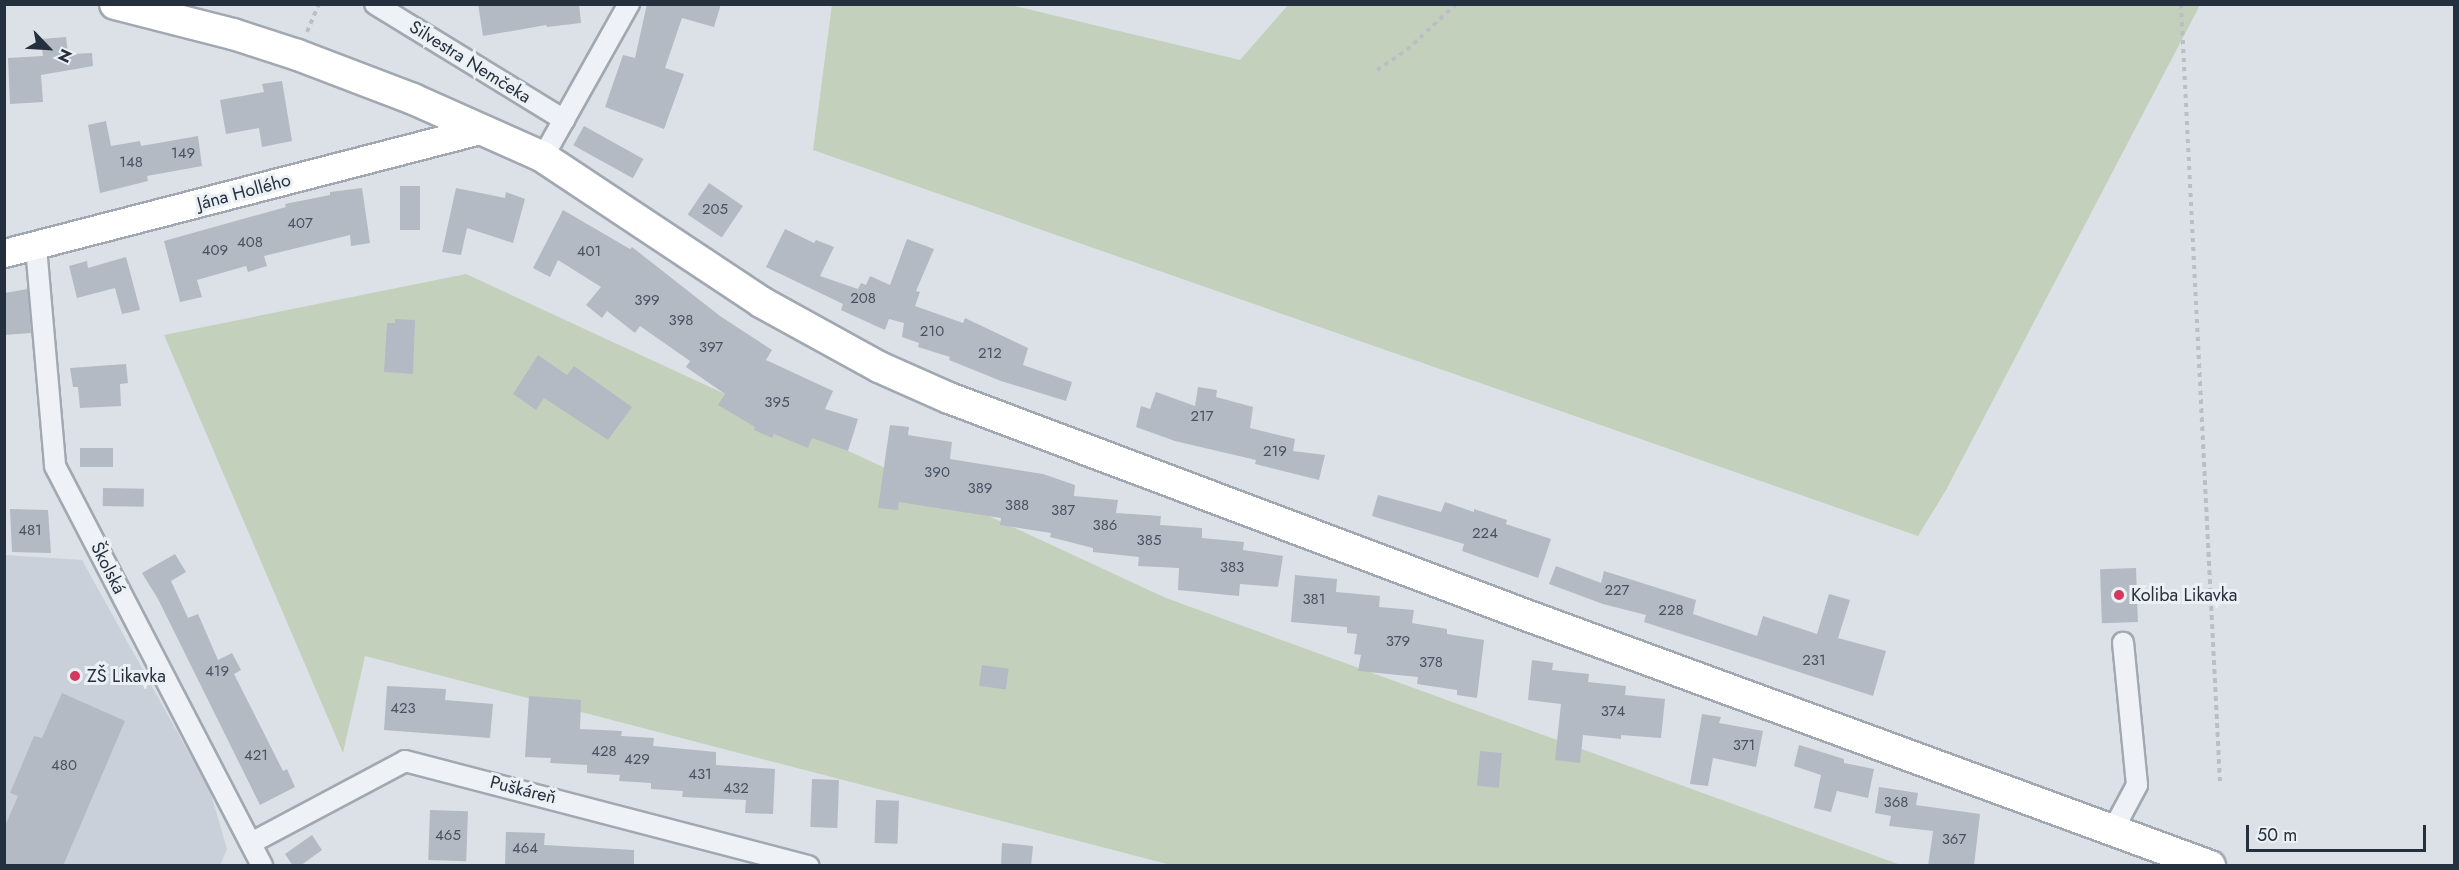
<!DOCTYPE html>
<html>
<head>
<meta charset="utf-8">
<style>
  body { margin:0 }
  #map { position:relative; width:2459px; height:870px; overflow:hidden; background:#dce1e7; font-family:Jost,sans-serif }
  div>[style] { position:absolute }
  [style*='--x'] { left:calc(var(--x)*1px); top:calc(var(--y)*1px); width:calc(var(--w)*1px); rotate:calc(var(--a)*1deg) }
  .built>* { inset:0; background:#c9d0d9 }
  .green>* { inset:0; background:#c3d1bc }
  .building>* { inset:0; background:#b3bac4; transform-origin:0 0 }
  .path>* { height:4px; margin-top:-2px; transform-origin:0; background:repeating-linear-gradient(90deg,#babfc5 0 4.5px,transparent 0 9px) }
  .roads { filter:drop-shadow(2px 0 #a1a8b1) drop-shadow(-2px 0 #a1a8b1) drop-shadow(0 2px #a1a8b1) drop-shadow(0 -2px #a1a8b1) }
  .street>* { height:20px; margin:-10px; padding:0 10px; transform-origin:10px; border-radius:10px; background:#eef1f5 }
  .secondary>* { height:27px; margin:-13.5px; padding:0 13.5px; transform-origin:13.5px; border-radius:13.5px; background:#fff }
  .primary>* { height:30px; margin:-15px; padding:0 15px; transform-origin:15px; border-radius:15px; background:#fff }
  .dots>* { width:16px; height:16px; translate:-50% -50%; box-sizing:border-box; border:3px solid #ebf0f5; border-radius:50% }
  span { translate:-50% -50%; white-space:nowrap; text-align:center; line-height:1.15; -webkit-text-stroke:6px #ebf0f5; paint-order:stroke }
  .number-label { font-size:15px; color:#485260 }
  .number-label span { -webkit-text-stroke-width:0 }
  .street-label { font-size:18px; color:#25303e }
  .poi-label { font-size:18px; color:#25303e }
  .left { translate:0 -50%; text-align:left }
  .frame { position:absolute; inset:0; border:6px solid #25303e; pointer-events:none }
  .north { position:absolute; left:18px; top:18px; width:60px; height:60px; -webkit-text-stroke:4px #ebf0f5; paint-order:stroke; rotate:115deg; font-size:16px; font-weight:700; line-height:24px; text-align:center; color:#25303e }
  .north::after { content:''; display:block; margin:auto; width:21px; height:27px; background:#25303e; clip-path:polygon(50% 0,100% 100%,50% 72%,0 100%) }
  .scale { position:absolute; left:2246px; top:825px; width:180px; height:27px; box-sizing:border-box; border:3px solid #25303e; border-top:0; padding-left:8px; font-size:18px; line-height:21px; white-space:nowrap; color:#25303e; -webkit-text-stroke:4px #ebf0f5; paint-order:stroke }
</style>
</head>
<body>
<div id="map">
  <div class="built">
    <div style="clip-path:polygon(4px 555px,82px 560px,210px 791px,227px 849px,220px 865px,5px 865px)"></div>
  </div>
  <div class="green">
    <div style="clip-path:polygon(832px 4px,1011px 5px,1240px 60px,1288px 5px,2200px 5px,1945px 492px,1918px 536px,813px 150px)"></div>
    <div style="clip-path:polygon(466px 274px,1166px 598px,1901px 865px,1171px 865px,365px 656px,343px 753px,164px 335px)"></div>
  </div>
  <div class="building">
    <div style="clip-path:polygon(478px 4px,579px 4px,581px 23px,547px 27px,546px 25px,483px 36px)"></div>
    <div style="clip-path:polygon(647px 4px,721px 4px,714px 27px,682px 18px,665px 68px,684px 74px,664px 129px,605px 107px,623px 55px,635px 58px)"></div>
    <div style="clip-path:polygon(66px 37px,68px 54px,92px 53px,93px 66px,41px 75px,43px 102px,10px 104px,8px 58px,43px 56px,41px 39px)"></div>
    <div style="clip-path:polygon(282px 81px,292px 141px,262px 147px,259px 128px,226px 134px,220px 100px,264px 92px,262px 84px)"></div>
    <div style="clip-path:polygon(106px 121px,111px 146px,140px 141px,141px 146px,198px 136px,202px 166px,147px 176px,148px 181px,100px 193px,88px 125px)"></div>
    <div style="left:584px;top:126px;width:68px;height:22px;rotate:29deg"></div>
    <div style="left:709px;top:183px;width:41px;height:38px;rotate:34deg"></div>
    <div style="left:400px;top:186px;width:20px;height:44px"></div>
    <div style="clip-path:polygon(362px 188px,370px 243px,351px 246px,350px 235px,264px 256px,267px 266px,248px 272px,246px 266px,197px 280px,202px 297px,180px 302px,164px 241px,286px 207px,285px 204px,330px 195px,330px 192px)"></div>
    <div style="clip-path:polygon(456px 188px,505px 198px,506px 192px,525px 199px,513px 243px,467px 228px,461px 255px,442px 252px)"></div>
    <div style="clip-path:polygon(563px 210px,630px 249px,632px 247px,720px 316px,772px 350px,766px 360px,833px 391px,825px 409px,858px 419px,848px 451px,812px 438px,808px 448px,774px 434px,772px 438px,754px 430px,755px 427px,718px 405px,725px 394px,686px 367px,690px 361px,640px 326px,635px 333px,607px 311px,602px 318px,586px 305px,601px 287px,558px 260px,550px 277px,533px 268px)"></div>
    <div style="clip-path:polygon(785px 229px,814px 243px,816px 240px,834px 247px,820px 276px,858px 289px,861px 283px,866px 285px,870px 276px,890px 285px,907px 239px,934px 249px,916px 291px,920px 292px,915px 306px,963px 323px,965px 318px,1028px 348px,1023px 365px,1072px 382px,1066px 401px,1001px 381px,949px 360px,950px 357px,918px 347px,919px 343px,902px 337px,904px 323px,889px 319px,885px 330px,854px 316px,841px 310px,843px 304px,766px 267px)"></div>
    <div style="clip-path:polygon(126px 257px,140px 310px,122px 314px,115px 288px,77px 298px,69px 266px,87px 261px,88px 268px)"></div>
    <div style="clip-path:polygon(28px 289px,31px 333px,4px 335px,4px 293px)"></div>
    <div style="clip-path:polygon(395px 319px,415px 320px,413px 374px,384px 372px,387px 323px,395px 323px)"></div>
    <div style="clip-path:polygon(538px 355px,567px 375px,574px 366px,632px 407px,608px 440px,544px 398px,536px 410px,513px 394px)"></div>
    <div style="clip-path:polygon(126px 364px,128px 383px,120px 384px,121px 406px,80px 408px,78px 387px,73px 387px,70px 368px)"></div>
    <div style="clip-path:polygon(1198px 387px,1217px 390px,1216px 397px,1253px 407px,1250px 428px,1295px 439px,1293px 451px,1325px 455px,1319px 480px,1255px 464px,1256px 460px,1175px 441px,1136px 427px,1141px 406px,1150px 409px,1156px 392px,1195px 406px)"></div>
    <div style="clip-path:polygon(890px 425px,909px 427px,908px 435px,952px 442px,950px 459px,1043px 474px,1075px 485px,1074px 496px,1118px 500px,1116px 513px,1161px 516px,1160px 525px,1202px 528px,1202px 538px,1244px 542px,1243px 550px,1283px 556px,1278px 587px,1240px 584px,1239px 596px,1178px 590px,1179px 568px,1138px 566px,1139px 557px,1093px 552px,1093px 548px,1050px 537px,1051px 533px,1000px 525px,1001px 518px,899px 502px,898px 510px,878px 508px)"></div>
    <div style="left:113px;top:448px;width:19px;height:33px;rotate:90deg"></div>
    <div style="left:103px;top:488px;width:41px;height:18px;rotate:1deg"></div>
    <div style="clip-path:polygon(1378px 495px,1441px 512px,1445px 502px,1474px 512px,1474px 509px,1507px 520px,1506px 524px,1551px 539px,1538px 578px,1462px 551px,1464px 544px,1372px 516px)"></div>
    <div style="clip-path:polygon(10px 509px,48px 510px,51px 553px,12px 552px)"></div>
    <div style="clip-path:polygon(175px 554px,186px 572px,171px 581px,188px 618px,198px 614px,218px 660px,232px 653px,241px 670px,234px 674px,283px 771px,287px 769px,295px 787px,260px 805px,158px 599px,142px 573px)"></div>
    <div style="clip-path:polygon(1556px 566px,1601px 583px,1604px 571px,1696px 600px,1693px 614px,1757px 636px,1763px 616px,1817px 634px,1829px 594px,1850px 600px,1838px 638px,1886px 651px,1873px 696px,1644px 622px,1646px 615px,1603px 604px,1549px 584px)"></div>
    <div style="left:2136px;top:568px;width:54px;height:36px;rotate:88deg"></div>
    <div style="clip-path:polygon(1295px 575px,1337px 579px,1336px 592px,1380px 596px,1379px 607px,1414px 610px,1412px 623px,1447px 629px,1447px 634px,1484px 640px,1477px 698px,1457px 695px,1457px 690px,1417px 684px,1418px 677px,1358px 671px,1361px 655px,1354px 654px,1357px 634px,1347px 633px,1347px 627px,1291px 622px)"></div>
    <div style="clip-path:polygon(1532px 660px,1553px 663px,1552px 670px,1589px 674px,1588px 682px,1626px 686px,1625px 695px,1665px 699px,1661px 738px,1621px 735px,1621px 739px,1583px 735px,1580px 763px,1555px 760px,1561px 704px,1528px 700px)"></div>
    <div style="left:982px;top:665px;width:27px;height:21px;rotate:8deg"></div>
    <div style="clip-path:polygon(387px 686px,446px 689px,445px 700px,493px 704px,490px 738px,384px 730px)"></div>
    <div style="clip-path:polygon(62px 693px,125px 721px,63px 866px,4px 866px,4px 828px,18px 796px,10px 793px,34px 736px,42px 738px)"></div>
    <div style="clip-path:polygon(529px 696px,581px 700px,580px 729px,622px 731px,621px 736px,654px 738px,653px 746px,716px 752px,716px 765px,775px 769px,773px 814px,745px 813px,746px 800px,682px 797px,683px 791px,651px 789px,651px 783px,619px 781px,620px 775px,587px 773px,587px 765px,550px 763px,551px 758px,525px 757px)"></div>
    <div style="clip-path:polygon(1702px 714px,1721px 717px,1719px 723px,1763px 731px,1756px 767px,1713px 758px,1708px 786px,1690px 784px)"></div>
    <div style="clip-path:polygon(1799px 745px,1844px 759px,1844px 763px,1874px 769px,1868px 798px,1837px 791px,1831px 812px,1814px 808px,1821px 775px,1794px 766px)"></div>
    <div style="left:1480px;top:751px;width:22px;height:35px;rotate:5deg"></div>
    <div style="left:812px;top:779px;width:27px;height:48px;rotate:2deg"></div>
    <div style="clip-path:polygon(1879px 787px,1918px 793px,1916px 805px,1980px 814px,1974px 866px,1928px 866px,1933px 831px,1889px 826px,1891px 816px,1875px 813px)"></div>
    <div style="left:876px;top:800px;width:23px;height:43px;rotate:2deg"></div>
    <div style="left:430px;top:810px;width:38px;height:50px;rotate:2deg"></div>
    <div style="clip-path:polygon(506px 832px,545px 833px,544px 845px,634px 850px,634px 866px,505px 866px)"></div>
    <div style="clip-path:polygon(312px 835px,322px 850px,300px 866px,293px 866px,285px 854px)"></div>
    <div style="clip-path:polygon(1002px 843px,1033px 846px,1031px 866px,1001px 866px)"></div>
  </div>
  <div class="path">
    <div style="--x:2181;--y:4;--w:778;--a:87.13"></div>
    <div style="--x:307;--y:32;--w:30;--a:-67"></div>
    <div style="--x:1377;--y:70;--w:36;--a:-34"></div>
    <div style="--x:1407;--y:50;--w:67;--a:-43.2"></div>
  </div>
  <div class="roads">
    <div class="street">
      <div style="--x:375;--y:4;--w:222;--a:31.5"></div>
      <div style="--x:543;--y:157;--w:176;--a:-60.7"></div>
      <div style="--x:36;--y:247;--w:220;--a:85"></div>
      <div style="--x:55;--y:466;--w:450;--a:62.6"></div>
      <div style="--x:2113;--y:830;--w:51;--a:-61.9"></div>
      <div style="--x:2137;--y:785;--w:143;--a:-95.6"></div>
      <div style="--x:251;--y:843;--w:174;--a:-28"></div>
      <div style="--x:405;--y:761;--w:417;--a:14.6"></div>
    </div>
    <div class="secondary">
      <div style="--x:4;--y:253;--w:494;--a:-14.5"></div>
    </div>
    <div class="primary">
      <div style="--x:115;--y:4;--w:122;--a:14.3"></div>
      <div style="--x:233;--y:34;--w:68;--a:17.9"></div>
      <div style="--x:298;--y:55;--w:123;--a:20.9"></div>
      <div style="--x:413;--y:99;--w:142;--a:24"></div>
      <div style="--x:543;--y:157;--w:262;--a:33.6"></div>
      <div style="--x:761;--y:302;--w:135;--a:28.8"></div>
      <div style="--x:879;--y:367;--w:77;--a:23.9"></div>
      <div style="--x:949;--y:398;--w:613;--a:20.62"></div>
      <div style="--x:1523;--y:614;--w:732;--a:20.14"></div>
    </div>
  </div>
  <div class="dots">
    <div style="left:2119px;top:595px;background:#d4385c"></div>
    <div style="left:75px;top:676px;background:#d4385c"></div>
  </div>
  <div class="number-label">
    <span style="left:183px;top:154px">149</span>
    <span style="left:131px;top:163px">148</span>
    <span style="left:715px;top:210px">205</span>
    <span style="left:300px;top:224px">407</span>
    <span style="left:250px;top:243px">408</span>
    <span style="left:215px;top:251px">409</span>
    <span style="left:589px;top:252px">401</span>
    <span style="left:863px;top:299px">208</span>
    <span style="left:647px;top:301px">399</span>
    <span style="left:681px;top:321px">398</span>
    <span style="left:932px;top:332px">210</span>
    <span style="left:711px;top:348px">397</span>
    <span style="left:990px;top:354px">212</span>
    <span style="left:777px;top:403px">395</span>
    <span style="left:1202px;top:417px">217</span>
    <span style="left:1275px;top:452px">219</span>
    <span style="left:937px;top:473px">390</span>
    <span style="left:980px;top:489px">389</span>
    <span style="left:1017px;top:506px">388</span>
    <span style="left:1063px;top:511px">387</span>
    <span style="left:1105px;top:526px">386</span>
    <span style="left:30px;top:531px">481</span>
    <span style="left:1485px;top:534px">224</span>
    <span style="left:1149px;top:541px">385</span>
    <span style="left:1232px;top:568px">383</span>
    <span style="left:1617px;top:591px">227</span>
    <span style="left:1314px;top:600px">381</span>
    <span style="left:1671px;top:611px">228</span>
    <span style="left:1398px;top:642px">379</span>
    <span style="left:1814px;top:661px">231</span>
    <span style="left:1431px;top:663px">378</span>
    <span style="left:217px;top:672px">419</span>
    <span style="left:403px;top:709px">423</span>
    <span style="left:1613px;top:712px">374</span>
    <span style="left:1744px;top:746px">371</span>
    <span style="left:604px;top:752px">428</span>
    <span style="left:256px;top:756px">421</span>
    <span style="left:637px;top:760px">429</span>
    <span style="left:64px;top:766px">480</span>
    <span style="left:700px;top:775px">431</span>
    <span style="left:736px;top:789px">432</span>
    <span style="left:1896px;top:803px">368</span>
    <span style="left:448px;top:836px">465</span>
    <span style="left:1954px;top:840px">367</span>
    <span style="left:525px;top:849px">464</span>
  </div>
  <div class="street-label">
    <span style="left:470px;top:62px;rotate:32deg">Silvestra Nemčeka</span>
    <span style="left:244px;top:192px;rotate:-15deg">Jána Hollého</span>
    <span style="left:108px;top:568px;rotate:63deg">Školská</span>
    <span style="left:523px;top:790px;rotate:14deg">Puškáreň</span>
  </div>
  <div class="poi-label">
    <span class="left" style="left:2131px;top:595px">Koliba Likavka</span>
    <span class="left" style="left:87px;top:676px">ZŠ Likavka</span>
  </div>
  <div class="frame"></div>
  <div class="north">N</div>
  <div class="scale">50 m</div>
</div>
</body>
</html>
